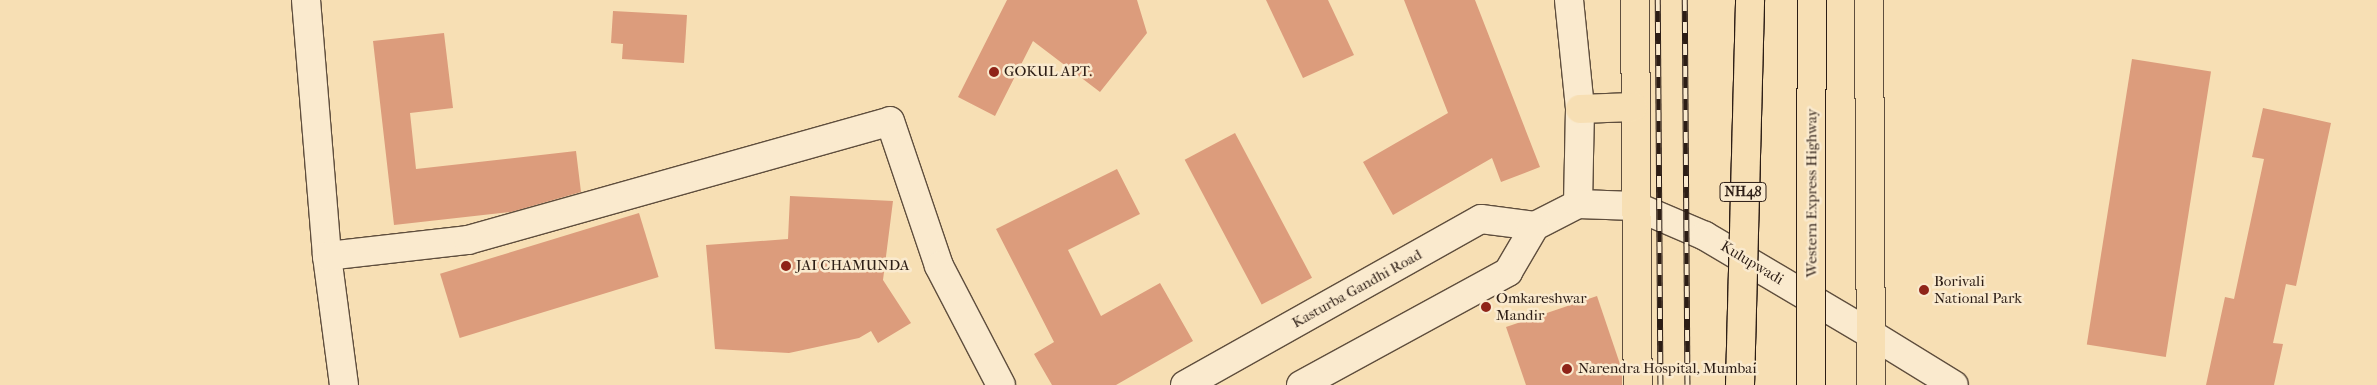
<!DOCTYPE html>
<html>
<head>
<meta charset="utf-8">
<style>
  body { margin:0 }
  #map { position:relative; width:2377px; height:385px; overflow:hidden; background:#f7dfb4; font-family:"IM FELL French Canon",serif }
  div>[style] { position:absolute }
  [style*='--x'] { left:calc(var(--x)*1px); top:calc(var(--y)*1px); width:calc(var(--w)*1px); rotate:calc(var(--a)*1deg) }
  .building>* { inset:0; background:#dc9c7c; transform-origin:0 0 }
  .roads { filter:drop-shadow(1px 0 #5f4e3d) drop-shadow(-1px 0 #5f4e3d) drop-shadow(0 1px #5f4e3d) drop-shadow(0 -1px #5f4e3d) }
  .street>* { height:28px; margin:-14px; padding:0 14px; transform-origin:14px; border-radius:14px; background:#faeace }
  .secondary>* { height:28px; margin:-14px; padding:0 14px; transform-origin:14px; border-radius:14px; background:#faeace }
  .primary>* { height:28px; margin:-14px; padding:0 14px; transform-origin:14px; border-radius:14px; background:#f7dfb4 }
  .rail>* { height:5.5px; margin-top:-2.75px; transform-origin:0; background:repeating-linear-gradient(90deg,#faeace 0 11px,#2c1d15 0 22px); box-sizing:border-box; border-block:1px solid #2c1d15 }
  .bridges { filter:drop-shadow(1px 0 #2c1d15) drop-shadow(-1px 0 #2c1d15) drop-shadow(0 1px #2c1d15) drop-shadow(0 -1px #2c1d15) }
  .highway-bridge>* { height:28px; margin:-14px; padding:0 14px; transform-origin:14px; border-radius:14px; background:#f7dfb4 }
  .dots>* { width:14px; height:14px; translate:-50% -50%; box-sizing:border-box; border:2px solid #faeace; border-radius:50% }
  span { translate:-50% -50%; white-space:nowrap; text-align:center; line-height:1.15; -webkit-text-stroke:5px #faeace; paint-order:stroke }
  .shield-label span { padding:1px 4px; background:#faeace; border:1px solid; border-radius:4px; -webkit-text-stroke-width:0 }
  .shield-label { font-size:14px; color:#2c1d15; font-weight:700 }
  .poi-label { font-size:15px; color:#2c1d15 }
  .left { translate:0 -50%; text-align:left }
  .street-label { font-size:15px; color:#2c1d15 }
</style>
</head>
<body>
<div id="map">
  <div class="building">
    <div style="clip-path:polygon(1007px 0,1137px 0,1147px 33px,1100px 92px,1033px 41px,995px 116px,958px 97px)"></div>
    <div style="clip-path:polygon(1266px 0,1328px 0,1354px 55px,1303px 78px)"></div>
    <div style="clip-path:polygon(1404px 0,1475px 0,1540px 167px,1501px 182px,1492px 158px,1393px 215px,1363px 162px,1448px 113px)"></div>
    <div style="clip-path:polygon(613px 11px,687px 15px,684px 63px,622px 59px,623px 44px,611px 43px)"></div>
    <div style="clip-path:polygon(444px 33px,453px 108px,410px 113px,416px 169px,576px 151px,581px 192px,511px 212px,394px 225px,373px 41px)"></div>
    <div style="left:2132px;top:59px;width:80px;height:289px;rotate:9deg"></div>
    <div style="clip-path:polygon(2263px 108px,2331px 123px,2296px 286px,2286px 284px,2273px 343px,2283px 344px,2274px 385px,2206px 385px,2225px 297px,2234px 299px,2264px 159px,2252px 157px)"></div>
    <div style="left:1235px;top:133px;width:164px;height:57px;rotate:62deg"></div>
    <div style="clip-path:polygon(1117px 169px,1140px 214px,1068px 250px,1101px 316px,1160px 283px,1193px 341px,1116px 385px,1052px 385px,1034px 354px,1054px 342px,996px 229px)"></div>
    <div style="clip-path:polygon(790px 196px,893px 201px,883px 280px,911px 323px,878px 343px,871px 331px,859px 338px,789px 353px,715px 349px,706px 245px,788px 239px)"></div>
    <div style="left:639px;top:213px;width:67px;height:208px;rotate:73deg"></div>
    <div style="clip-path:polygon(1597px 296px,1622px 370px,1622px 385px,1526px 385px,1506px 327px)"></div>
  </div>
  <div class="roads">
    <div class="street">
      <div style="--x:306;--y:0;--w:257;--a:85.3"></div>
      <div style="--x:327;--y:256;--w:130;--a:82.5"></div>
      <div style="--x:327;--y:256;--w:142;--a:-6.5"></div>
      <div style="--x:468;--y:240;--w:438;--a:-15.7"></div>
      <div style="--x:890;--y:121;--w:153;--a:71.3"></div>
      <div style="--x:939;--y:266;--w:134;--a:62.5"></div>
      <div style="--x:1871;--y:334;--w:97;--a:31.6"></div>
    </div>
    <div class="secondary">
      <div style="--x:1569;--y:0;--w:110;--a:84.2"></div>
      <div style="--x:1580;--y:109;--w:95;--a:91.2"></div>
      <div style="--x:1535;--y:226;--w:48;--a:-27.1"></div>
      <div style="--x:1578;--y:204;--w:57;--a:2"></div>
      <div style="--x:1635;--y:206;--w:76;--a:23.2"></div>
      <div style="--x:1705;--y:236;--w:193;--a:30.6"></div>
      <div style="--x:1185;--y:385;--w:339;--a:-29.3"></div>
      <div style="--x:1481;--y:219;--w:54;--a:7.4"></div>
      <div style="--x:1301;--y:385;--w:236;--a:-28.6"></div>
      <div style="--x:1508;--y:272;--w:53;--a:-59.6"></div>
    </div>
    <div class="primary">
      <div style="--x:1635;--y:0;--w:385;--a:89.6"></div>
      <div style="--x:1869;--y:0;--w:385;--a:89.7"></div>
      <div style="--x:1580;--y:109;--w:53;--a:-2.2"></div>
    </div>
  </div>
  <div class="rail">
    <div style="--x:1658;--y:0;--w:385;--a:89.6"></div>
    <div style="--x:1685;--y:0;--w:385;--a:89.6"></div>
  </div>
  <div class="bridges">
    <div class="highway-bridge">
      <div style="--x:1740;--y:385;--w:385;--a:-88.5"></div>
      <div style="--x:1811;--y:385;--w:385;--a:-89.9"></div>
    </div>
  </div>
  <div class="dots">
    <div style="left:994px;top:72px;background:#8f2418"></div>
    <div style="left:786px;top:266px;background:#8f2418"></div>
    <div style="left:1924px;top:290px;background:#8f2418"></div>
    <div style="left:1486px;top:307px;background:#8f2418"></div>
    <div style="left:1567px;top:369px;background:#8f2418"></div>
  </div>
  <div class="shield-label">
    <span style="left:1743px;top:192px">NH48</span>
  </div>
  <div class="poi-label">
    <span class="left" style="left:1004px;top:72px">GOKUL APT.</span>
    <span class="left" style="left:796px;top:266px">JAI CHAMUNDA</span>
    <span class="left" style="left:1934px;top:290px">Borivali<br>National Park</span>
    <span class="left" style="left:1496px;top:307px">Omkareshwar<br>Mandir</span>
    <span class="left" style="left:1578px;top:369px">Narendra Hospital, Mumbai</span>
  </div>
  <div class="street-label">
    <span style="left:1812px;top:193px;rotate:-90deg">Western Express Highway</span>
    <span style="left:1752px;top:263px;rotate:31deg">Kulupwadi</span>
    <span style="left:1357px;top:289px;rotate:-29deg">Kasturba Gandhi Road</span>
  </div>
</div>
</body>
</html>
